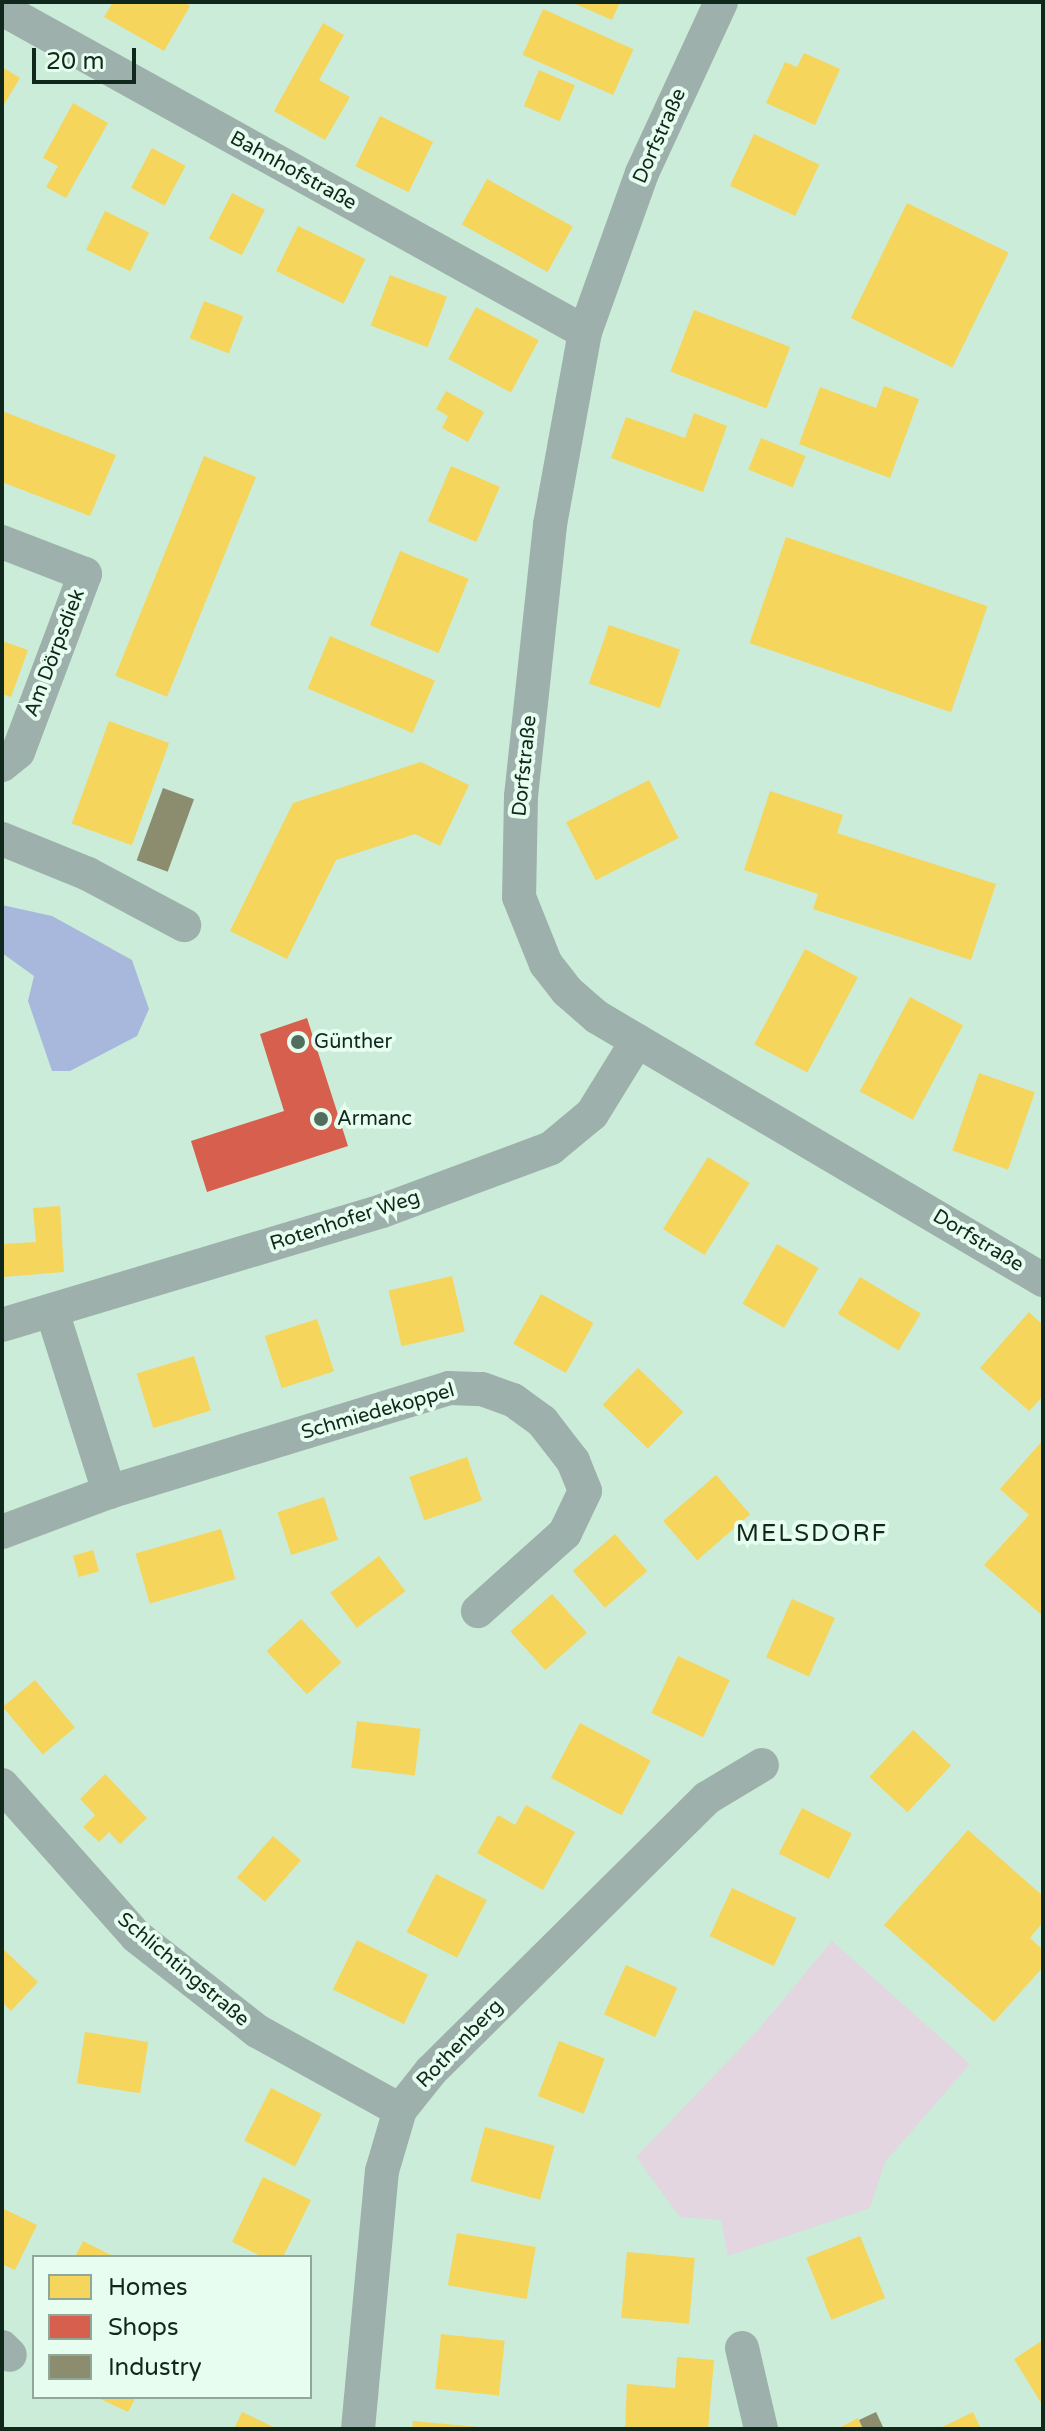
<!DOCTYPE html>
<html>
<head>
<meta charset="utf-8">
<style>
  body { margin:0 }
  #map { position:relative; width:1045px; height:2431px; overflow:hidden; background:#cbecd8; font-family:"Varela Round",sans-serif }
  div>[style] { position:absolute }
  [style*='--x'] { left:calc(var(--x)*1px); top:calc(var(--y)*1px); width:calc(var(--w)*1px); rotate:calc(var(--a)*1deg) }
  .green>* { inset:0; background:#e3d6e0 }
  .water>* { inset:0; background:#a8b8dc }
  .homes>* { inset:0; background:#f6d55c; transform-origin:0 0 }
  .shops>* { inset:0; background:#d6604d }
  .industry>* { inset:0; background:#8c8c6e; transform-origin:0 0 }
  .minor>* { height:34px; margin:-17px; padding:0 17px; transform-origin:17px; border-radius:17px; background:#9db0ab }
  .dots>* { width:22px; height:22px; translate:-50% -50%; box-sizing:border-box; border:4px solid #e6fdef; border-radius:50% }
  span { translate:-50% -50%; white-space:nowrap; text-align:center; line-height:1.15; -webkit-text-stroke:8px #e6fdef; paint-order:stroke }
  .street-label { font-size:20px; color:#10281b }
  .poi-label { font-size:20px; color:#10281b }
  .left { translate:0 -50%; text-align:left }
  .quarter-label { font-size:24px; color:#10281b; letter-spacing:2px }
  .frame { position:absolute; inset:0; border:4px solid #10281b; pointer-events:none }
  .legend { position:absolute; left:32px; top:2255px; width:280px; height:144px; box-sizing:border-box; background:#e6fdef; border:2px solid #90a89a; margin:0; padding:10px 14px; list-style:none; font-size:24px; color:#10281b }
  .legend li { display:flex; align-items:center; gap:16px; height:40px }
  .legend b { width:40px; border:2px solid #90a89a }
  .scale { position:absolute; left:32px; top:48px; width:104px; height:36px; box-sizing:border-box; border:4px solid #10281b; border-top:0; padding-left:10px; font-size:24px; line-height:28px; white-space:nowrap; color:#10281b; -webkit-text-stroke:6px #e6fdef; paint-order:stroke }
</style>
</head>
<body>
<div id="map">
  <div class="green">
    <div style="clip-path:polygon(832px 1941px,970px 2064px,885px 2162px,870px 2208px,728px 2256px,721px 2220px,680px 2217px,636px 2157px,758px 2030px)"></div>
  </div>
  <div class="water">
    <div style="clip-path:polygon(2px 905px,52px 916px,132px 960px,149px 1009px,137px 1036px,70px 1071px,52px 1071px,28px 1001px,34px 976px,2px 953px)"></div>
  </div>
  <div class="homes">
    <div style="clip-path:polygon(113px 2px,184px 2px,190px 6px,164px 51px,104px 17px)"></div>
    <div style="clip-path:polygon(571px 2px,620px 2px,612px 20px)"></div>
    <div style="left:543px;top:9px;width:99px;height:50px;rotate:24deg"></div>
    <div style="clip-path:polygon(323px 23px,344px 35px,319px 80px,350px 97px,325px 140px,274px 111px)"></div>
    <div style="clip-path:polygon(804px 53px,840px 69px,815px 125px,766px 103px,785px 62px,797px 67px)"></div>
    <div style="clip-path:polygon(2px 67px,20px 78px,2px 108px)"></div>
    <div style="left:539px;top:70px;width:39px;height:39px;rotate:23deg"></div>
    <div style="clip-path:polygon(73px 103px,108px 123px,66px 198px,46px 187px,58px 166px,43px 158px)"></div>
    <div style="left:380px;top:116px;width:59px;height:56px;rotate:26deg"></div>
    <div style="left:754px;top:134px;width:72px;height:57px;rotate:25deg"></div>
    <div style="left:152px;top:148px;width:38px;height:45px;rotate:28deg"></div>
    <div style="left:487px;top:179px;width:98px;height:52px;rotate:29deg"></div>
    <div style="left:232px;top:193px;width:37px;height:51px;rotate:27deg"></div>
    <div style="left:907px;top:203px;width:113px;height:128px;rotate:26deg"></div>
    <div style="left:105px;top:211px;width:49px;height:43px;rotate:26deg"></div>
    <div style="left:298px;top:226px;width:75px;height:50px;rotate:26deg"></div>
    <div style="left:390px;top:275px;width:61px;height:54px;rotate:21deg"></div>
    <div style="left:204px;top:301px;width:42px;height:40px;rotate:21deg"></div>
    <div style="left:476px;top:307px;width:71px;height:59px;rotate:28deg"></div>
    <div style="left:694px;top:310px;width:103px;height:66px;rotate:21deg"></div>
    <div style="clip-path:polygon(884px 386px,919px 399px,890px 478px,799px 444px,820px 387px,876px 408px)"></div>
    <div style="clip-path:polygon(446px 391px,484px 412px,468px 442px,442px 428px,448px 416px,436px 409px)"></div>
    <div style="clip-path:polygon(2px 411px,116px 455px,90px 516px,2px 482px)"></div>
    <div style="clip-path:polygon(694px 413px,727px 426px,703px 492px,611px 458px,626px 417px,685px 438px)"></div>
    <div style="left:761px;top:438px;width:48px;height:34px;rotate:22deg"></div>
    <div style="left:204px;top:456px;width:56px;height:237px;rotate:22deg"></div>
    <div style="left:451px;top:466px;width:53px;height:60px;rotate:23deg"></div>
    <div style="left:786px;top:537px;width:213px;height:112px;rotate:19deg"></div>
    <div style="left:400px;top:551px;width:74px;height:80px;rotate:22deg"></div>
    <div style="left:609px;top:625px;width:75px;height:62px;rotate:19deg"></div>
    <div style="left:330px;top:636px;width:114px;height:57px;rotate:23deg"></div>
    <div style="clip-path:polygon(2px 641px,28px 650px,11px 697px,2px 694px)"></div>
    <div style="left:109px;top:721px;width:64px;height:109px;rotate:20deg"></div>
    <div style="clip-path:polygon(421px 762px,469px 785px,440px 846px,415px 834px,336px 860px,287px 959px,230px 931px,293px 803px)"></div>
    <div style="left:649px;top:780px;width:65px;height:93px;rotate:63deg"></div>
    <div style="clip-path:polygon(770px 791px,843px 815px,837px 833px,996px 884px,971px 960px,813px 909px,818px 894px,744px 870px)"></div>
    <div style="left:805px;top:949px;width:60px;height:108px;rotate:28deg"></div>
    <div style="left:910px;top:997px;width:60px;height:107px;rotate:28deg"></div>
    <div style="left:979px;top:1073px;width:59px;height:82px;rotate:19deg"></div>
    <div style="left:708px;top:1157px;width:49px;height:85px;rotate:32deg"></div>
    <div style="clip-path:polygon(60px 1206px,64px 1272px,3px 1277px,2px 1244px,36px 1242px,33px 1208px)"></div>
    <div style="left:777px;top:1244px;width:48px;height:69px;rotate:30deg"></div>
    <div style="left:452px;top:1276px;width:57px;height:65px;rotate:77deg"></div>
    <div style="left:860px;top:1277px;width:71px;height:43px;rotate:31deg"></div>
    <div style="left:541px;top:1294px;width:60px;height:57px;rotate:29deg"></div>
    <div style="clip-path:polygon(1029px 1312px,1043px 1325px,1043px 1396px,1029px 1411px,980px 1368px)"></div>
    <div style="left:317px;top:1319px;width:55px;height:55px;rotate:72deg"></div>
    <div style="left:194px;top:1356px;width:57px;height:60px;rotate:73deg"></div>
    <div style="left:638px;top:1368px;width:63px;height:51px;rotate:44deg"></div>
    <div style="clip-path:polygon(1043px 1440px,1043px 1616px,984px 1565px,1029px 1515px,1000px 1489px)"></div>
    <div style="left:467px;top:1457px;width:46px;height:61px;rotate:71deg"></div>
    <div style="left:716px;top:1475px;width:52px;height:70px;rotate:49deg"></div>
    <div style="left:324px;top:1497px;width:45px;height:49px;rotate:72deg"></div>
    <div style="left:221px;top:1529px;width:52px;height:89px;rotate:74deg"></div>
    <div style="left:615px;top:1534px;width:49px;height:56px;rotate:49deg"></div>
    <div style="left:93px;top:1550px;width:22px;height:21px;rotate:74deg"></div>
    <div style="left:379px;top:1556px;width:44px;height:61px;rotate:53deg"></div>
    <div style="left:552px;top:1594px;width:52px;height:56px;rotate:48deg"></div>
    <div style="left:792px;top:1599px;width:47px;height:64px;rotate:24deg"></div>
    <div style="left:301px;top:1619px;width:59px;height:47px;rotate:47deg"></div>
    <div style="left:678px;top:1656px;width:57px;height:63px;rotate:25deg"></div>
    <div style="left:35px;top:1680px;width:62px;height:42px;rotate:50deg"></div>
    <div style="left:357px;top:1721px;width:64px;height:47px;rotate:7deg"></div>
    <div style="left:580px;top:1723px;width:80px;height:62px;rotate:28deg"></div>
    <div style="left:913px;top:1730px;width:52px;height:64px;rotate:43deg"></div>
    <div style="clip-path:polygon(105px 1774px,147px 1818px,120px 1844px,109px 1832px,99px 1842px,83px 1827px,95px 1815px,80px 1799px)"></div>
    <div style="clip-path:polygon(526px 1805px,575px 1832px,543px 1890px,477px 1853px,498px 1815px,515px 1825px)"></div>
    <div style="left:802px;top:1808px;width:56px;height:51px;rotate:27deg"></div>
    <div style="clip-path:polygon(968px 1830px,1043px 1896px,1043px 1922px,1030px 1938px,1043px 1950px,1043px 1967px,994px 2022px,884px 1925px)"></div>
    <div style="left:273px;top:1836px;width:37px;height:55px;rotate:41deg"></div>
    <div style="left:436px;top:1874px;width:57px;height:65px;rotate:27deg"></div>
    <div style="left:732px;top:1888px;width:71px;height:53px;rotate:25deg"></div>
    <div style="left:357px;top:1940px;width:79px;height:55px;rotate:26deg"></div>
    <div style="clip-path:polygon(2px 1948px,38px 1982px,11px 2011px,2px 2002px)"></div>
    <div style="left:626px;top:1965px;width:56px;height:54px;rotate:24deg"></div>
    <div style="left:85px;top:2032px;width:64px;height:52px;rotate:9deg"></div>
    <div style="left:559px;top:2041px;width:49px;height:59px;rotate:21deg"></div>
    <div style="left:271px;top:2088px;width:57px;height:59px;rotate:27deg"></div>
    <div style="left:485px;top:2127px;width:72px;height:56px;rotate:15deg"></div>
    <div style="clip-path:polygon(263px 2177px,311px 2200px,283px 2257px,263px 2257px,232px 2242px)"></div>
    <div style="clip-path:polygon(2px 2208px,37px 2225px,15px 2270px,2px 2264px)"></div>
    <div style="left:457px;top:2233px;width:80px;height:53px;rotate:10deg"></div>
    <div style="left:860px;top:2236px;width:67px;height:58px;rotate:68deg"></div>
    <div style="clip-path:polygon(83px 2241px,115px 2257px,75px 2257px)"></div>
    <div style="left:627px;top:2252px;width:68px;height:66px;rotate:5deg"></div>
    <div style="left:441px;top:2334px;width:64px;height:55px;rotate:6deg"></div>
    <div style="clip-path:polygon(1043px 2340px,1043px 2406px,1014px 2359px)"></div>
    <div style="clip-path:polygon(677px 2357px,714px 2360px,708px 2429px,625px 2429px,627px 2384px,675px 2388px)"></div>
    <div style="clip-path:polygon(96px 2397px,136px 2397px,128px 2412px)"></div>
    <div style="clip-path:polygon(242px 2412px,278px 2429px,234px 2429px)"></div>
    <div style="clip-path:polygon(973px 2412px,981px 2429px,938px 2429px)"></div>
    <div style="clip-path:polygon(858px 2418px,863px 2429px,837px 2429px)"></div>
    <div style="clip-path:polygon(413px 2421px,478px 2427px,478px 2429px,412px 2429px)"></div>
  </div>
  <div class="shops">
    <div style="clip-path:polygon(307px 1018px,348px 1146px,207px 1192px,191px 1141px,284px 1111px,260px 1034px)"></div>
  </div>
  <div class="industry">
    <div style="left:163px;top:788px;width:33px;height:77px;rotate:20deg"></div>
    <div style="clip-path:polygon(876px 2412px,884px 2429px,863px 2429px,859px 2420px)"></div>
  </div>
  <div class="minor">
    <div style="--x:721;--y:2;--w:188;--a:114.8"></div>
    <div style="--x:642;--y:173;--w:169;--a:109.7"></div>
    <div style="--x:585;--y:332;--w:196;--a:100.3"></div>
    <div style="--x:550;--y:525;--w:273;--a:96.1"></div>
    <div style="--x:521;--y:796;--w:101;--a:91.1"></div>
    <div style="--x:519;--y:897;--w:72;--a:68.1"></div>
    <div style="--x:546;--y:964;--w:34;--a:52"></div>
    <div style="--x:567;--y:991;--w:40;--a:41"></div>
    <div style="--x:597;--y:1017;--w:518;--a:30.53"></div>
    <div style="--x:2;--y:9;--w:666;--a:28.99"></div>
    <div style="--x:2;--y:542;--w:89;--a:21.1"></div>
    <div style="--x:85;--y:574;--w:190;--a:110.6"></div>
    <div style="--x:18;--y:752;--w:21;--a:141"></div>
    <div style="--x:2;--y:839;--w:93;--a:22.1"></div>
    <div style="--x:88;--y:874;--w:109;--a:28"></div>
    <div style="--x:52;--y:1311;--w:190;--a:72.5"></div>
    <div style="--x:2;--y:1325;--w:397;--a:-16.7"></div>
    <div style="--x:382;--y:1211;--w:180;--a:-20.4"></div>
    <div style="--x:551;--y:1148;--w:53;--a:-39.7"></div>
    <div style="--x:592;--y:1114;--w:86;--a:-58.3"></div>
    <div style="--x:2;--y:1532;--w:114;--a:-20.5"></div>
    <div style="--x:109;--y:1492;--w:356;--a:-17"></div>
    <div style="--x:449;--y:1388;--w:33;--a:2"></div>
    <div style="--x:482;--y:1389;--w:33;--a:20"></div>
    <div style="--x:513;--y:1400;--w:36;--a:36"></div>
    <div style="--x:542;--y:1421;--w:51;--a:52.2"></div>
    <div style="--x:573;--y:1461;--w:32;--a:68"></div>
    <div style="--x:585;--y:1491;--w:47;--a:115.5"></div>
    <div style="--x:565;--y:1533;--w:117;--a:138.1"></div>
    <div style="--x:2;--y:1785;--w:202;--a:48.4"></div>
    <div style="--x:136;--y:1936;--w:154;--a:38.1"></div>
    <div style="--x:257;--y:2031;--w:163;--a:28.9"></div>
    <div style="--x:2;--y:2347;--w:11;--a:45"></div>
    <div style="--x:742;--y:2348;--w:83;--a:76.8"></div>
    <div style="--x:358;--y:2429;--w:259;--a:-84.7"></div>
    <div style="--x:382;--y:2171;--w:64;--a:-73.6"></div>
    <div style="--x:400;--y:2110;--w:50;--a:-51.5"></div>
    <div style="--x:431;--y:2071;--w:388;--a:-44.7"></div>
    <div style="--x:707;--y:1798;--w:64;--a:-31"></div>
  </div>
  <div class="dots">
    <div style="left:298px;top:1042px;background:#516d5d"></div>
    <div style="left:321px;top:1119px;background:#516d5d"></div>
  </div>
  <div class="street-label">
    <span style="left:660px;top:136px;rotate:-66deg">Dorfstraße</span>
    <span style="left:293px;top:171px;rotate:29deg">Bahnhofstraße</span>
    <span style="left:55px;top:653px;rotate:-69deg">Am Dörpsdiek</span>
    <span style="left:525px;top:766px;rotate:-84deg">Dorfstraße</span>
    <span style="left:345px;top:1221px;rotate:-18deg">Rotenhofer Weg</span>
    <span style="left:978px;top:1241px;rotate:31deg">Dorfstraße</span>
    <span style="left:378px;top:1412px;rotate:-16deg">Schmiedekoppel</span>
    <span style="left:183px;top:1970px;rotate:40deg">Schlichtingstraße</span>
    <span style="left:460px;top:2044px;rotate:-46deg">Rothenberg</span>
  </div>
  <div class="poi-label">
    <span class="left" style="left:314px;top:1042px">Günther</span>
    <span class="left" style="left:337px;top:1119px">Armanc</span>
  </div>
  <div class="quarter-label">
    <span style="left:812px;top:1534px">MELSDORF</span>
  </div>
  <div class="frame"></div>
  <ul class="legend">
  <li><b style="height:22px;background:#f6d55c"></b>Homes</li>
  <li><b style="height:22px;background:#d6604d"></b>Shops</li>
  <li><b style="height:22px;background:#8c8c6e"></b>Industry</li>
  </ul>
  <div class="scale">20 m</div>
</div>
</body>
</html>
